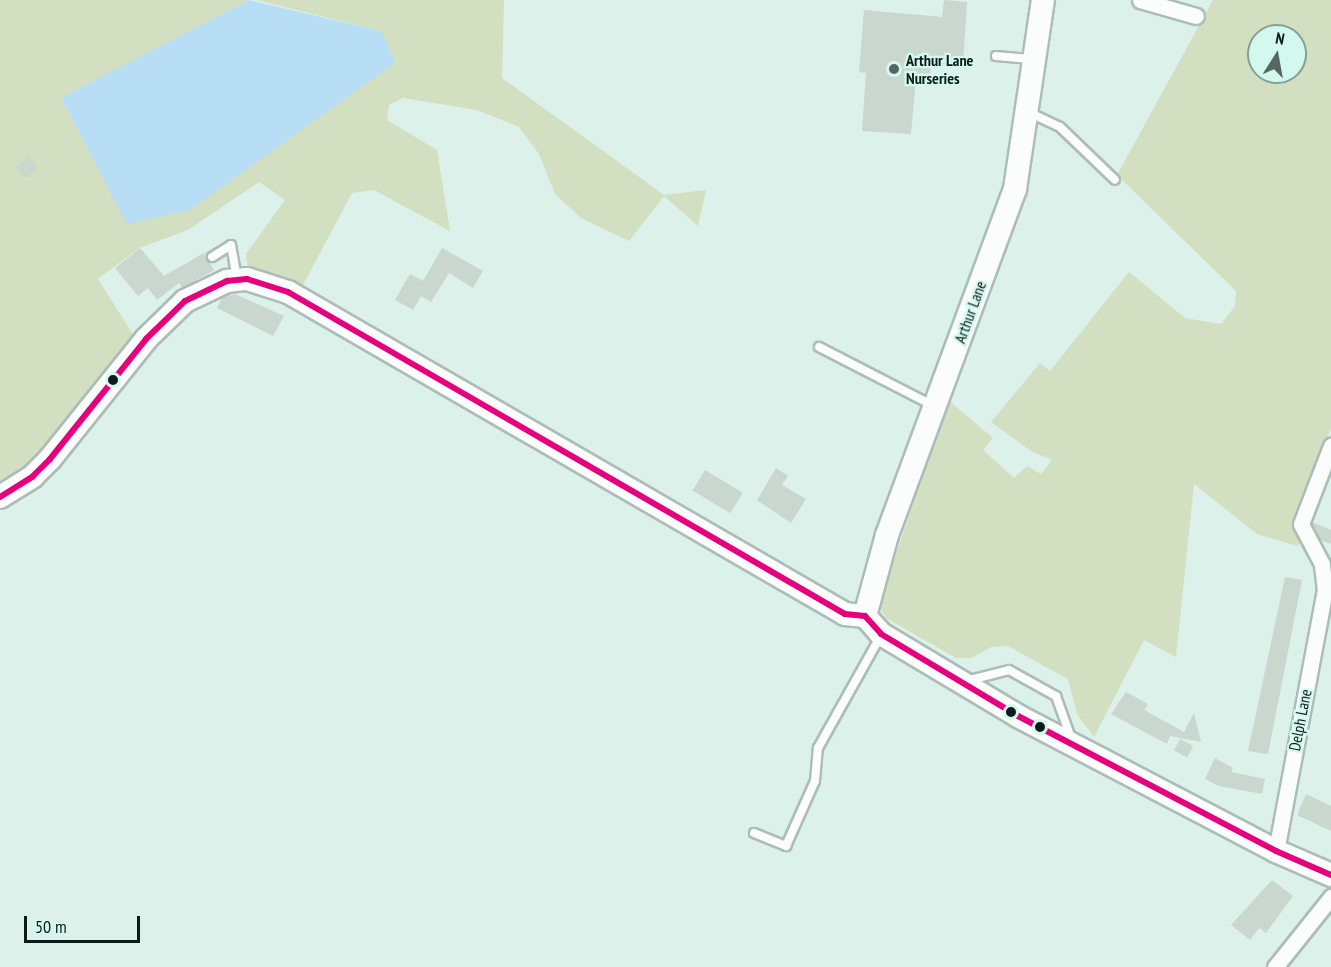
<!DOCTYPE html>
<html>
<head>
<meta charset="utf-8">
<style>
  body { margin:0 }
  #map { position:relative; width:1331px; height:967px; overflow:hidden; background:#dbf1ea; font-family:"PT Sans Narrow",sans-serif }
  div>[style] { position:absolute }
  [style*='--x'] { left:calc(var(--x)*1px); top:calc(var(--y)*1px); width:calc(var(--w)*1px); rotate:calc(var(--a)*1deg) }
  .green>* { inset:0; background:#d2dfc0 }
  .water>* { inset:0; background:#b7def4 }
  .building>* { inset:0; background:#c9d7cf; transform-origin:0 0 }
  .roads { filter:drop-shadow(2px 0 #acbcb7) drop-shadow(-2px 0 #acbcb7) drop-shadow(0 2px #acbcb7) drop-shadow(0 -2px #acbcb7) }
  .lane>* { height:8px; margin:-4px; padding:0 4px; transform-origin:4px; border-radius:4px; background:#fafdfc }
  .street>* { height:15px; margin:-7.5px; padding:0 7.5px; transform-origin:7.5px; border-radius:7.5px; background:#fafdfc }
  .secondary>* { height:22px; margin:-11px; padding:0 11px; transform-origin:11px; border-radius:11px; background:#fafdfc }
  .bus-1>* { height:6px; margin:-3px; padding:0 3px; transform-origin:3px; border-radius:3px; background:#e5007d }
  .dots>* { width:16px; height:16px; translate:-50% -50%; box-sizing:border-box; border:3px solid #d3f9ee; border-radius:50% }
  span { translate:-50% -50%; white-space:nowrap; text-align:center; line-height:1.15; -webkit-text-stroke:4.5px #d3f9ee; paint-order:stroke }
  .poi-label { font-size:16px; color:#0e1c19; font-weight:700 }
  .left { translate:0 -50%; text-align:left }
  .street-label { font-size:16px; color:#0e1c19 }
  .north { position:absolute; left:1247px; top:24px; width:60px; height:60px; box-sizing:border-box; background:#d3f9ee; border:2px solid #84a199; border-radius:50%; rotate:11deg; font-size:16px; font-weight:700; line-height:24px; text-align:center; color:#0e1c19 }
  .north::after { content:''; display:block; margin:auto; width:21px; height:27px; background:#566762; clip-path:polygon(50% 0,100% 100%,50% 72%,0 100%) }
  .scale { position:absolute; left:24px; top:916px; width:116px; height:27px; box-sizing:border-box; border:3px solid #0e1c19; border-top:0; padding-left:8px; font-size:18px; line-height:21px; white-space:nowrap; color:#0e1c19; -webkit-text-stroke:4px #d3f9ee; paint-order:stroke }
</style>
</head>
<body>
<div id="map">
  <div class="green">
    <div style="clip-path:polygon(0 0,249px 0,62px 98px,381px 31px,256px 0,504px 0,502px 78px,664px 195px,706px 190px,698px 226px,664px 196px,629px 241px,581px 218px,555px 194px,539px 154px,519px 127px,477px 110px,403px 98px,389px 105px,387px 120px,437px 150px,450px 231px,374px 190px,352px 193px,303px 285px,248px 269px,246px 254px,285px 200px,259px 182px,188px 230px,139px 248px,98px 279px,134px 336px,23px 470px,0 480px)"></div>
    <div style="clip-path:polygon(evenodd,1213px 0,1331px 0,1331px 428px,1293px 522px,1303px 534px,1298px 546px,1257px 534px,1194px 484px,1176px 657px,1144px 640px,1094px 737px,1077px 714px,1068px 679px,1008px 646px,991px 647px,971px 658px,956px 658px,886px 618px,880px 608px,881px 597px,949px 401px,993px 438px,983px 450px,1014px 478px,1027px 466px,1041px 474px,1052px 460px,1031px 451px,991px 422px,1040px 363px,1050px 371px,1129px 272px,1185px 318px,1221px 324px,1235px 306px,1236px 291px,1117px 175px,1213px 0,1259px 36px,1295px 36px,1295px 72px,1259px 72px,1259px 36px)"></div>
  </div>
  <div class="water">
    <div style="clip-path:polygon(249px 0,381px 31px,395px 63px,190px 210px,127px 224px,61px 98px)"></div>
  </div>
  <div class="building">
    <div style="clip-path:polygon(944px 0,967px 2px,963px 67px,931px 63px,930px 78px,916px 78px,911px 134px,862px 131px,866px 73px,859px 72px,864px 10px,942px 17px)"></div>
    <div style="left:28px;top:156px;width:15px;height:17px;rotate:48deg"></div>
    <div style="clip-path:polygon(140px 248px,164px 276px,204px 253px,214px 270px,182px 288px,179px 283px,157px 300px,148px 288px,138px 296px,115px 268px)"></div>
    <div style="clip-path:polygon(442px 248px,483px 271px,473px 288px,449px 273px,431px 302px,421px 296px,413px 310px,395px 300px,410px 274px,423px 281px)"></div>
    <div style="clip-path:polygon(235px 294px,284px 316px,273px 336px,217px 308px,222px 298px)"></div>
    <div style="clip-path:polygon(776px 468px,788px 476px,782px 485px,806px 499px,791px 523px,757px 500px)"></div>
    <div style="left:705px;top:470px;width:44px;height:24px;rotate:31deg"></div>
    <div style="clip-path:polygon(1312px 522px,1331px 530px,1331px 544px,1320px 540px)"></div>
    <div style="clip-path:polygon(1285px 577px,1302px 580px,1268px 754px,1248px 751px)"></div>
    <div style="clip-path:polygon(1126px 692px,1148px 704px,1144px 710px,1184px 732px,1194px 713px,1201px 742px,1170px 736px,1167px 744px,1111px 714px)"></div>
    <div style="left:1180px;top:739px;width:15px;height:13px;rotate:28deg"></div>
    <div style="clip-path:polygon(1215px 758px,1233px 768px,1231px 772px,1265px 779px,1262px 794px,1219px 786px,1205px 779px)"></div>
    <div style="clip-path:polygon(1306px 794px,1331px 806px,1331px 831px,1297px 815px)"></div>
    <div style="clip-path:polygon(1272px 880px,1293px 896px,1266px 933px,1259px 928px,1250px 940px,1231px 925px)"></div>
  </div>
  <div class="roads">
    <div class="lane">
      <div style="--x:996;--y:56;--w:37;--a:5"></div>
      <div style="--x:1028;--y:112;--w:35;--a:25"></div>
      <div style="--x:1060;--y:127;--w:76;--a:43.9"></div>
      <div style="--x:212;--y:257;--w:22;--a:-32"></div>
      <div style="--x:231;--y:245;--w:34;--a:80"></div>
      <div style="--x:819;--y:347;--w:129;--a:27.2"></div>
      <div style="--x:966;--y:681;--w:44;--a:-14.3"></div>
      <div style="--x:1009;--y:670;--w:54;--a:29"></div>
      <div style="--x:1056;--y:696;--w:45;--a:70.3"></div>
      <div style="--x:754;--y:833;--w:35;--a:22"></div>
      <div style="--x:786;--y:846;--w:71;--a:-66"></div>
      <div style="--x:815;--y:781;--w:33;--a:-85"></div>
      <div style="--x:818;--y:748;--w:127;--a:-60.8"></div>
    </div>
    <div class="street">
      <div style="--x:1140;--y:0;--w:58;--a:15.9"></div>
      <div style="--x:1325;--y:590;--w:26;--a:-97"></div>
      <div style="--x:1322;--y:564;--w:45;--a:-117.7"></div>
      <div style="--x:1301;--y:524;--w:84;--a:-69"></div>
      <div style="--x:1276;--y:851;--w:266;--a:-79.4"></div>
      <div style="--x:1325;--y:590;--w:8;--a:-45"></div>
      <div style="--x:1275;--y:967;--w:90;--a:-51.3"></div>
    </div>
    <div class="secondary">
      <div style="--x:0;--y:497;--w:39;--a:-32"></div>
      <div style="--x:33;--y:476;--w:24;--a:-45"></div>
      <div style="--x:50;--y:459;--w:154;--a:-51.3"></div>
      <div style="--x:146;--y:339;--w:54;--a:-44.3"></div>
      <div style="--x:185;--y:301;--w:47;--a:-25.5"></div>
      <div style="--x:227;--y:281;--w:20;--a:-6"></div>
      <div style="--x:247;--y:279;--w:43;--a:17.6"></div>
      <div style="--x:288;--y:292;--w:643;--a:30.03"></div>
      <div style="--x:845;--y:614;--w:20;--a:6"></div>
      <div style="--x:865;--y:616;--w:84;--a:-74.8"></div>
      <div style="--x:887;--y:535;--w:369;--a:-69.7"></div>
      <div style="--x:1015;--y:189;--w:191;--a:-81.6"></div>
      <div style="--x:865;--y:616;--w:24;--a:48"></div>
      <div style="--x:881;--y:634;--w:160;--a:30.9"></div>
      <div style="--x:1018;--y:716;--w:291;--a:27.6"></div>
      <div style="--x:1276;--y:851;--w:60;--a:23.6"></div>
    </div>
  </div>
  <div class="bus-1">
    <div style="--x:0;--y:497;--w:39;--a:-32"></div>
    <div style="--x:33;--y:476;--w:24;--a:-45"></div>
    <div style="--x:50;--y:459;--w:154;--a:-51.3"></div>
    <div style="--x:146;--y:339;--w:54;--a:-44.3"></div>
    <div style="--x:185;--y:301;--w:47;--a:-25.5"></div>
    <div style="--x:227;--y:281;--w:20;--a:-6"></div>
    <div style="--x:247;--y:279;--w:43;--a:17.6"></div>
    <div style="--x:288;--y:292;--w:643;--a:30.03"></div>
    <div style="--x:845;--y:614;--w:20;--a:6"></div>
    <div style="--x:865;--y:616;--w:24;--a:48"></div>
    <div style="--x:881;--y:634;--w:160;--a:30.9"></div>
    <div style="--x:1018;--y:716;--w:291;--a:27.6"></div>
    <div style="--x:1276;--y:851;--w:60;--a:23.6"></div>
  </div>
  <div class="dots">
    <div style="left:894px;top:69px;background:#566762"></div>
    <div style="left:113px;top:380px;background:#0e1c19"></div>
    <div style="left:1011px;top:712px;background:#0e1c19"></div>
    <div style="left:1040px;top:727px;background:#0e1c19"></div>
  </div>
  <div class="poi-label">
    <span class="left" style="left:906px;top:69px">Arthur Lane<br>Nurseries</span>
  </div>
  <div class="street-label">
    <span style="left:970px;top:312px;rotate:-70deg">Arthur Lane</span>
    <span style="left:1300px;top:720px;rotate:-79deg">Delph Lane</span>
  </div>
  <div class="north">N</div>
  <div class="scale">50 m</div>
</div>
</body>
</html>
